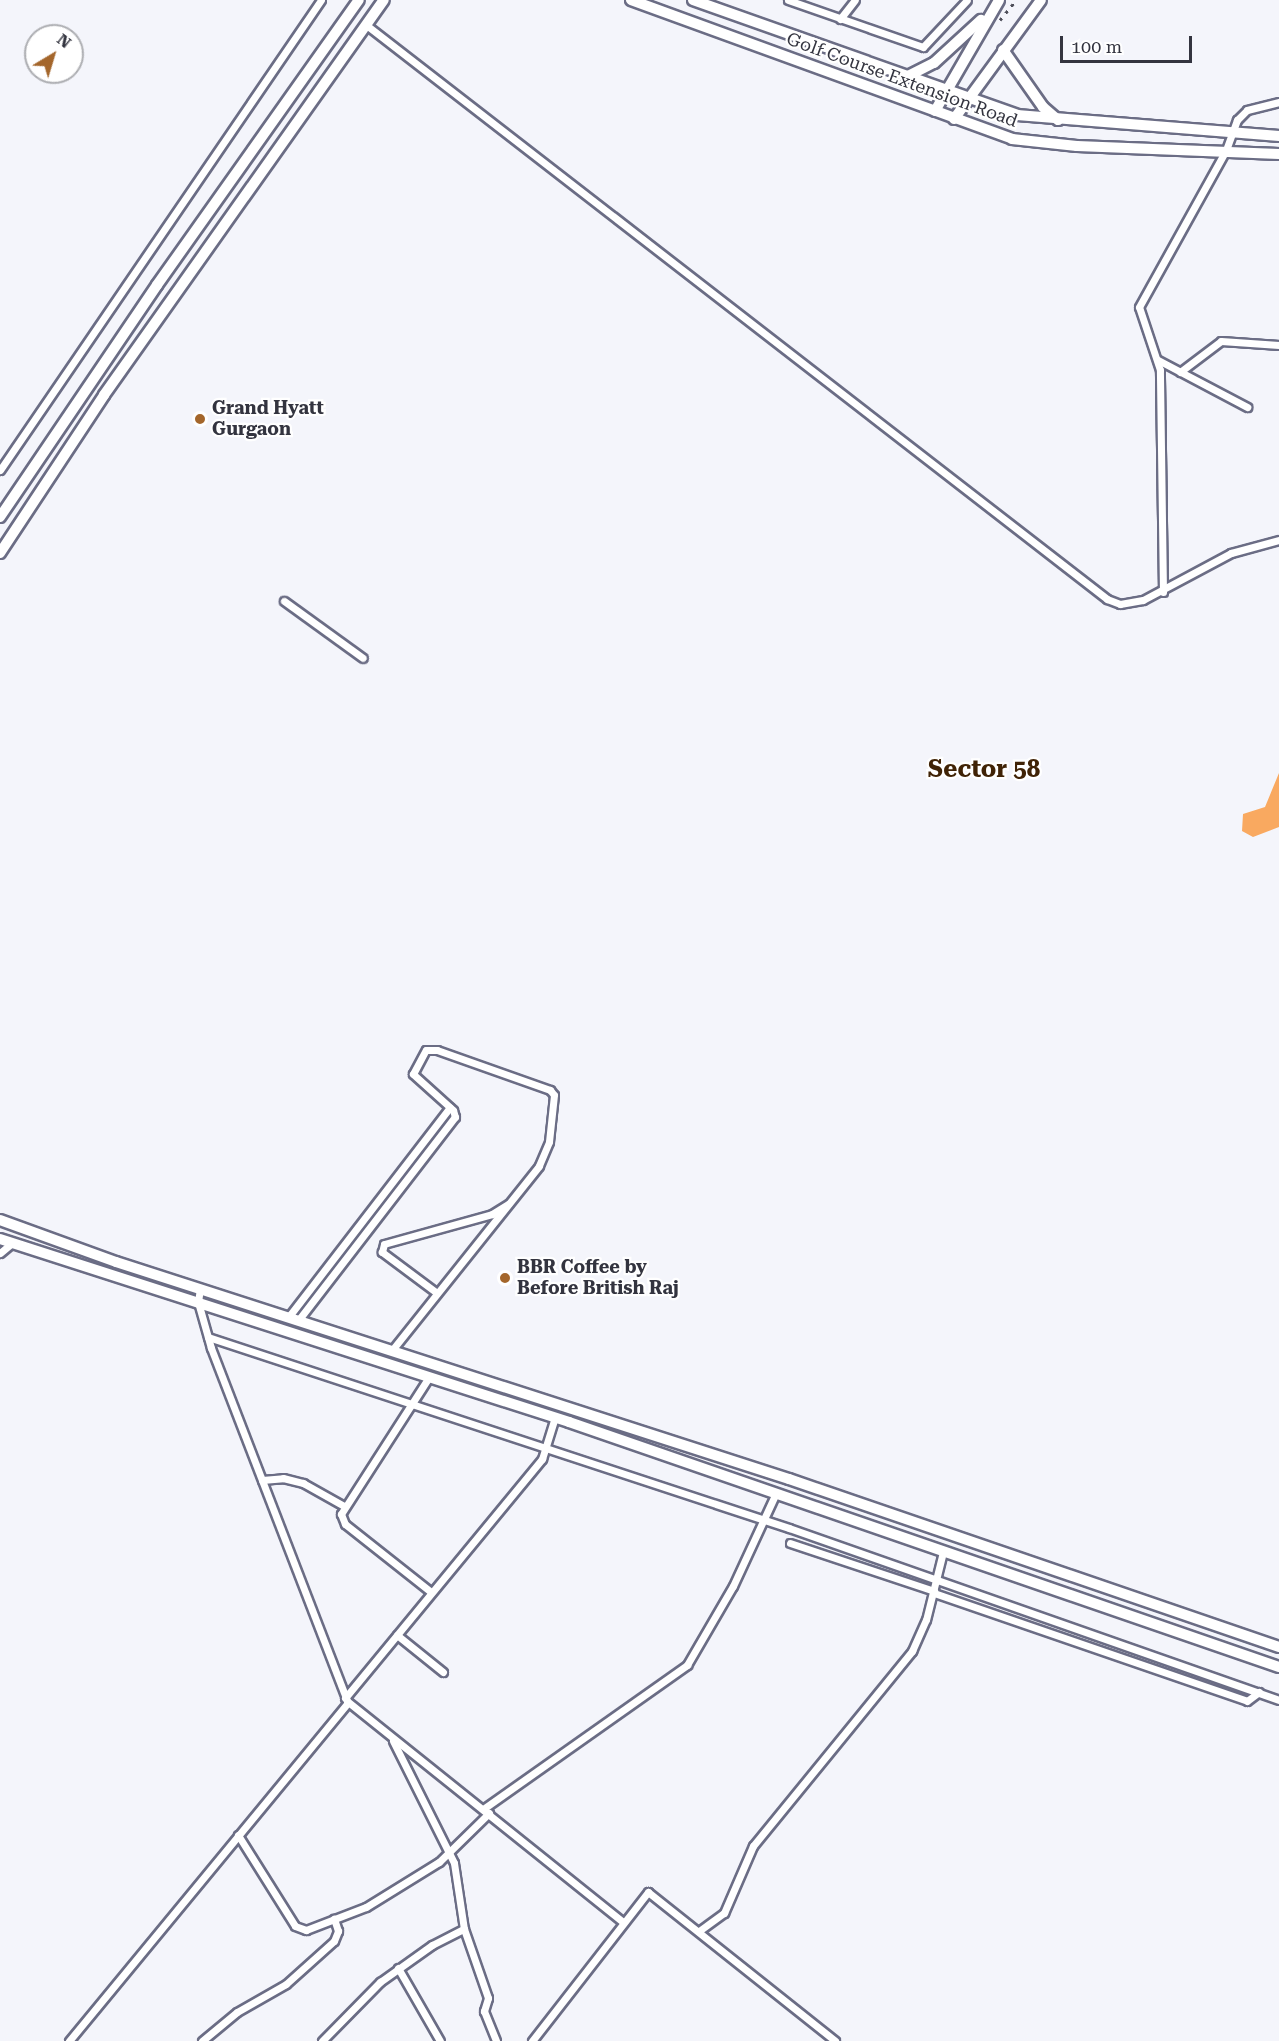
<!DOCTYPE html>
<html>
<head>
<meta charset="utf-8">
<style>
  body { margin:0 }
  #map { position:relative; width:1279px; height:2041px; overflow:hidden; background:#f4f5fb; font-family:"Roboto Serif",serif }
  div>[style] { position:absolute }
  [style*='--x'] { left:calc(var(--x)*1px); top:calc(var(--y)*1px); width:calc(var(--w)*1px); rotate:calc(var(--a)*1deg) }
  .water>* { inset:0; background:#f9a960 }
  .roads { filter:drop-shadow(2px 0 #6b6d85) drop-shadow(-2px 0 #6b6d85) drop-shadow(0 2px #6b6d85) drop-shadow(0 -2px #6b6d85) }
  .street>* { height:7px; margin:-3.5px; padding:0 3.5px; transform-origin:3.5px; border-radius:3.5px; background:#fff }
  .secondary>* { height:10px; margin:-5px; padding:0 5px; transform-origin:5px; border-radius:5px; background:#fff }
  .rail>* { height:3px; margin-top:-1.5px; transform-origin:0; background:repeating-linear-gradient(90deg,#4e4f5a 0 3px,transparent 0 9px) }
  .dots>* { width:16px; height:16px; translate:-50% -50%; box-sizing:border-box; border:3px solid #fff; border-radius:50% }
  span { translate:-50% -50%; white-space:nowrap; text-align:center; line-height:1.15; -webkit-text-stroke:4.5px #fff; paint-order:stroke }
  .street-label { font-size:18px; color:#33343f }
  .poi-label { font-size:18px; color:#33343f; font-weight:700 }
  .left { translate:0 -50%; text-align:left }
  .district-label { font-size:24px; color:#402306; font-weight:700 }
  .north { position:absolute; left:24px; top:24px; width:60px; height:60px; box-sizing:border-box; background:#fff; border:2px solid #adaeb2; border-radius:50%; rotate:38deg; font-size:16px; font-weight:700; line-height:24px; text-align:center; color:#33343f }
  .north::after { content:''; display:block; margin:auto; width:21px; height:27px; background:#a4662b; clip-path:polygon(50% 0,100% 100%,50% 72%,0 100%) }
  .scale { position:absolute; left:1060px; top:36px; width:132px; height:27px; box-sizing:border-box; border:3px solid #33343f; border-top:0; padding-left:8px; font-size:18px; line-height:21px; white-space:nowrap; color:#33343f; -webkit-text-stroke:4px #fff; paint-order:stroke }
</style>
</head>
<body>
<div id="map">
  <div class="water">
    <div style="clip-path:polygon(1279px 773px,1279px 827px,1253px 837px,1242px 831px,1243px 814px,1265px 807px)"></div>
  </div>
  <div class="roads">
    <div class="street">
      <div style="--x:788;--y:0;--w:143;--a:19.2"></div>
      <div style="--x:923;--y:47;--w:64;--a:-46.9"></div>
      <div style="--x:840;--y:19;--w:24;--a:-52"></div>
      <div style="--x:365;--y:24;--w:939;--a:37.77"></div>
      <div style="--x:1107;--y:599;--w:14;--a:21"></div>
      <div style="--x:1120;--y:604;--w:23;--a:-10"></div>
      <div style="--x:1143;--y:600;--w:100;--a:-28.1"></div>
      <div style="--x:1231;--y:553;--w:50;--a:-15.2"></div>
      <div style="--x:1158;--y:360;--w:101;--a:27.8"></div>
      <div style="--x:1180;--y:372;--w:51;--a:-37.1"></div>
      <div style="--x:1221;--y:341;--w:58;--a:3.9"></div>
      <div style="--x:0;--y:470;--w:569;--a:-55.67"></div>
      <div style="--x:1163;--y:592;--w:222;--a:-90.8"></div>
      <div style="--x:1160;--y:370;--w:66;--a:-108.4"></div>
      <div style="--x:1139;--y:307;--w:179;--a:-61"></div>
      <div style="--x:1226;--y:150;--w:32;--a:-70"></div>
      <div style="--x:1237;--y:120;--w:14;--a:-45"></div>
      <div style="--x:1247;--y:110;--w:33;--a:-14"></div>
      <div style="--x:284;--y:601;--w:97;--a:35.8"></div>
      <div style="--x:0;--y:1253;--w:16;--a:-40"></div>
      <div style="--x:200;--y:1288;--w:14;--a:98"></div>
      <div style="--x:198;--y:1302;--w:48;--a:74.2"></div>
      <div style="--x:211;--y:1348;--w:378;--a:68.9"></div>
      <div style="--x:347;--y:1701;--w:352;--a:38.7"></div>
      <div style="--x:437;--y:1293;--w:69;--a:-143.3"></div>
      <div style="--x:382;--y:1252;--w:8;--a:-76"></div>
      <div style="--x:384;--y:1244;--w:112;--a:-15.5"></div>
      <div style="--x:492;--y:1214;--w:19;--a:-32"></div>
      <div style="--x:290;--y:1315;--w:262;--a:-52.4"></div>
      <div style="--x:300;--y:1318;--w:254;--a:-52.4"></div>
      <div style="--x:455;--y:1117;--w:7;--a:-106"></div>
      <div style="--x:453;--y:1110;--w:54;--a:-138"></div>
      <div style="--x:413;--y:1074;--w:27;--a:-62"></div>
      <div style="--x:426;--y:1050;--w:11;--a:0"></div>
      <div style="--x:437;--y:1050;--w:120;--a:19.5"></div>
      <div style="--x:550;--y:1090;--w:6;--a:51"></div>
      <div style="--x:554;--y:1095;--w:47;--a:96.1"></div>
      <div style="--x:549;--y:1142;--w:26;--a:113"></div>
      <div style="--x:539;--y:1166;--w:234;--a:128.6"></div>
      <div style="--x:208;--y:1337;--w:612;--a:18.2"></div>
      <div style="--x:789;--y:1528;--w:519;--a:19.34"></div>
      <div style="--x:429;--y:1377;--w:163;--a:122.7"></div>
      <div style="--x:341;--y:1514;--w:11;--a:68"></div>
      <div style="--x:345;--y:1524;--w:110;--a:38.3"></div>
      <div style="--x:262;--y:1480;--w:21;--a:-5"></div>
      <div style="--x:283;--y:1478;--w:21;--a:14"></div>
      <div style="--x:303;--y:1483;--w:47;--a:29.3"></div>
      <div style="--x:790;--y:1543;--w:152;--a:18.4"></div>
      <div style="--x:934;--y:1593;--w:331;--a:19"></div>
      <div style="--x:1247;--y:1701;--w:15;--a:-37"></div>
      <div style="--x:397;--y:1635;--w:59;--a:38.8"></div>
      <div style="--x:345;--y:1698;--w:310;--a:-50.5"></div>
      <div style="--x:542;--y:1459;--w:44;--a:-72.8"></div>
      <div style="--x:393;--y:1741;--w:136;--a:63.4"></div>
      <div style="--x:454;--y:1863;--w:67;--a:81.4"></div>
      <div style="--x:464;--y:1929;--w:73;--a:70.8"></div>
      <div style="--x:488;--y:1998;--w:14;--a:107"></div>
      <div style="--x:484;--y:2011;--w:32;--a:68"></div>
      <div style="--x:483;--y:1809;--w:250;--a:-35.2"></div>
      <div style="--x:687;--y:1665;--w:91;--a:-59.8"></div>
      <div style="--x:733;--y:1586;--w:100;--a:-65.2"></div>
      <div style="--x:238;--y:1835;--w:107;--a:57.9"></div>
      <div style="--x:295;--y:1926;--w:12;--a:20"></div>
      <div style="--x:306;--y:1930;--w:64;--a:-21"></div>
      <div style="--x:366;--y:1907;--w:86;--a:-31.7"></div>
      <div style="--x:439;--y:1862;--w:70;--a:-44.4"></div>
      <div style="--x:699;--y:1931;--w:31;--a:-36"></div>
      <div style="--x:724;--y:1913;--w:73;--a:-66.6"></div>
      <div style="--x:753;--y:1846;--w:252;--a:-50.8"></div>
      <div style="--x:912;--y:1651;--w:34;--a:-66"></div>
      <div style="--x:926;--y:1620;--w:70;--a:-76"></div>
      <div style="--x:398;--y:1968;--w:84;--a:60.1"></div>
      <div style="--x:69;--y:2041;--w:438;--a:-50.5"></div>
      <div style="--x:202;--y:2041;--w:45;--a:-39.6"></div>
      <div style="--x:237;--y:2012;--w:56;--a:-29.7"></div>
      <div style="--x:286;--y:1984;--w:64;--a:-41.9"></div>
      <div style="--x:334;--y:1941;--w:11;--a:-68"></div>
      <div style="--x:338;--y:1931;--w:13;--a:-108"></div>
      <div style="--x:322;--y:2041;--w:83;--a:-45.5"></div>
      <div style="--x:380;--y:1982;--w:64;--a:-35.4"></div>
      <div style="--x:432;--y:1945;--w:36;--a:-27"></div>
      <div style="--x:532;--y:2041;--w:189;--a:-52.1"></div>
      <div style="--x:648;--y:1892;--w:239;--a:38.5"></div>
    </div>
    <div class="secondary">
      <div style="--x:631;--y:0;--w:406;--a:20"></div>
      <div style="--x:1012;--y:139;--w:65;--a:6.1"></div>
      <div style="--x:1077;--y:146;--w:202;--a:2.3"></div>
      <div style="--x:693;--y:0;--w:344;--a:19.5"></div>
      <div style="--x:1017;--y:115;--w:263;--a:4.6"></div>
      <div style="--x:1003;--y:50;--w:70;--a:54.9"></div>
      <div style="--x:1043;--y:107;--w:20;--a:41"></div>
      <div style="--x:908;--y:76;--w:29;--a:-27"></div>
      <div style="--x:934;--y:63;--w:64;--a:-42.5"></div>
      <div style="--x:935;--y:111;--w:128;--a:-60"></div>
      <div style="--x:954;--y:119;--w:147;--a:-53.8"></div>
      <div style="--x:0;--y:517;--w:280;--a:-55.9"></div>
      <div style="--x:157;--y:285;--w:349;--a:-54.7"></div>
      <div style="--x:0;--y:553;--w:189;--a:-56.6"></div>
      <div style="--x:104;--y:395;--w:484;--a:-54.7"></div>
      <div style="--x:0;--y:1220;--w:123;--a:19.9"></div>
      <div style="--x:116;--y:1262;--w:707;--a:17.87"></div>
      <div style="--x:789;--y:1479;--w:518;--a:18.92"></div>
      <div style="--x:0;--y:1239;--w:598;--a:17.83"></div>
      <div style="--x:569;--y:1422;--w:751;--a:19.04"></div>
    </div>
  </div>
  <div class="rail">
    <div style="--x:1000;--y:20;--w:26;--a:-51"></div>
  </div>
  <div class="dots">
    <div style="left:200px;top:419px;background:#a4662b"></div>
    <div style="left:505px;top:1278px;background:#a4662b"></div>
  </div>
  <div class="street-label">
    <span style="left:902px;top:80px;rotate:20deg">Golf Course Extension Road</span>
  </div>
  <div class="poi-label">
    <span class="left" style="left:212px;top:419px">Grand Hyatt<br>Gurgaon</span>
    <span class="left" style="left:517px;top:1278px">BBR Coffee by<br>Before British Raj</span>
  </div>
  <div class="district-label">
    <span style="left:984px;top:770px">Sector 58</span>
  </div>
  <div class="north">N</div>
  <div class="scale">100 m</div>
</div>
</body>
</html>
